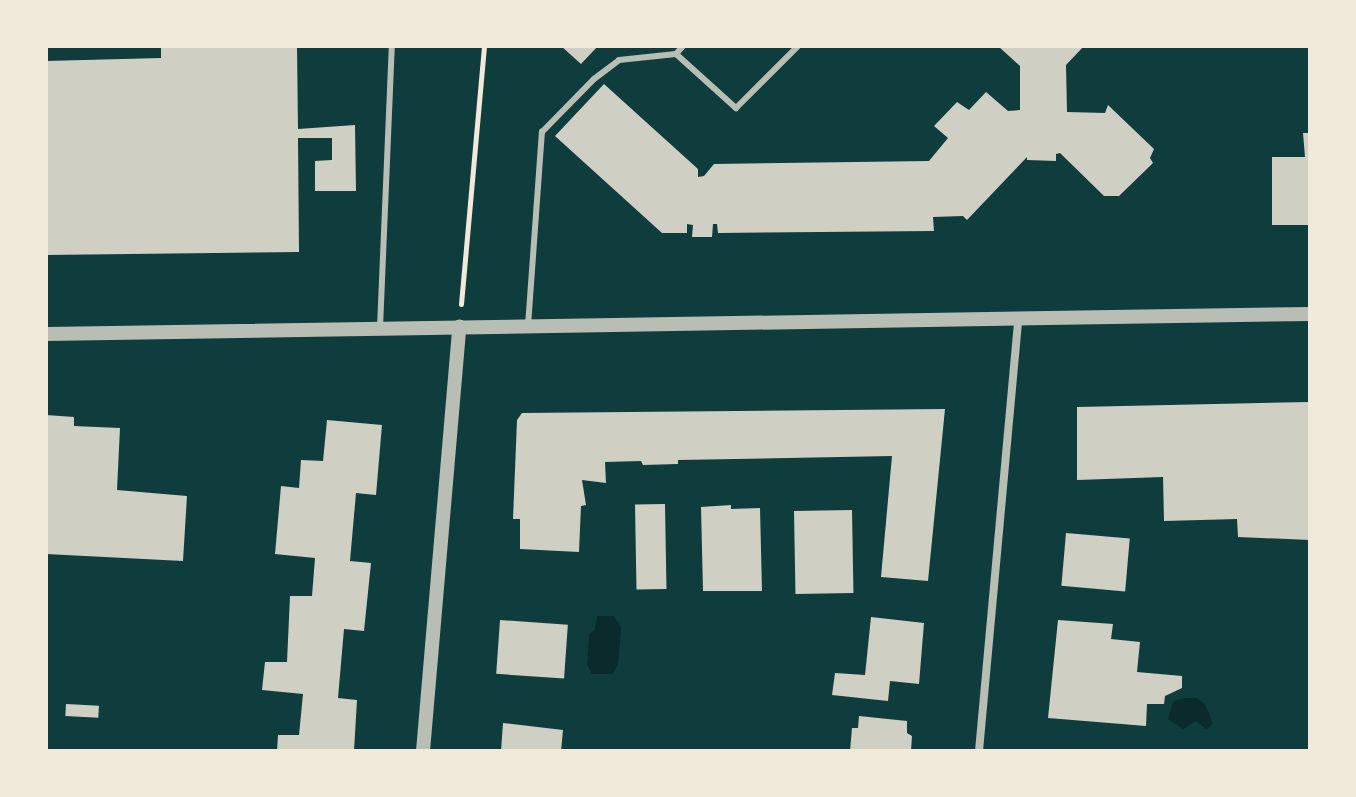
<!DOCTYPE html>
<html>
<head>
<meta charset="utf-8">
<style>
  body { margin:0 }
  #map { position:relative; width:1356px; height:797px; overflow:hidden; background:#0f3d3e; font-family:"IBM Plex Sans",sans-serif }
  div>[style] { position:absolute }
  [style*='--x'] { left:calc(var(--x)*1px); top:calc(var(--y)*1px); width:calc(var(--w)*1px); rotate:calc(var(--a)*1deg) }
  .water>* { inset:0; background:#0a2a2b }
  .building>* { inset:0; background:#cfcfc3; transform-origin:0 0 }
  .path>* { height:5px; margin:-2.5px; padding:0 2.5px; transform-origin:2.5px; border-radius:2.5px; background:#f1e9da }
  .service>* { height:6px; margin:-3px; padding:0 3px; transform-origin:3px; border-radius:3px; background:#b8beb3 }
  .minor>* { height:8px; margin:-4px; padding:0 4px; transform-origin:4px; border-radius:4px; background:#b8beb3 }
  .tertiary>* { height:14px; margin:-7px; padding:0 7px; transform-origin:7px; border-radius:7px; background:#b8beb3 }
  span { translate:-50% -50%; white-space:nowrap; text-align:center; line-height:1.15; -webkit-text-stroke:8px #f1e9da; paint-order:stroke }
  .frame { position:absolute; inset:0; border:48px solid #f1e9da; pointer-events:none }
</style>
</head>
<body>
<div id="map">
  <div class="water">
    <div style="clip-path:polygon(597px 616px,614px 616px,621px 627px,618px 665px,612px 674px,592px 674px,587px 665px,589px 635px,595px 629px)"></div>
    <div style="clip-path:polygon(1183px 698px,1196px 698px,1205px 704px,1213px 723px,1210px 727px,1206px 729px,1196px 721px,1183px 729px,1168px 719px,1173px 702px)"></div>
  </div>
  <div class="building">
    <div style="clip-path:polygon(161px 46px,297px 46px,298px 129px,355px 125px,356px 191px,315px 191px,315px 161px,332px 160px,332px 138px,298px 138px,299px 252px,46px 255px,46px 61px,161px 58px)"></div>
    <div style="clip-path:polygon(561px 46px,598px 46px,581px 64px)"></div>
    <div style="clip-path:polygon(998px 46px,1084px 46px,1066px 65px,1067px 112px,1105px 113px,1108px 105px,1154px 149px,1150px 158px,1153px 163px,1119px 196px,1104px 196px,1060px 153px,1056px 154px,1056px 161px,1027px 160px,1027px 157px,967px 220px,963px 216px,933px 217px,934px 231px,718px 233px,717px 224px,713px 224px,712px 237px,692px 237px,693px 225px,687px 224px,687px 233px,662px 233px,555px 136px,604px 84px,698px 169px,698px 177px,704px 176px,714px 164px,929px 161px,948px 138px,934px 126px,957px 102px,969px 110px,986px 92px,1008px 111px,1020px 110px,1020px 66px)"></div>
    <div style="clip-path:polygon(1303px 133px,1310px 133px,1310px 225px,1272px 225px,1272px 157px,1305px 157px)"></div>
    <div style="clip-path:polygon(1310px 402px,1310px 540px,1238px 537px,1237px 519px,1164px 521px,1163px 477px,1077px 480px,1077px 407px)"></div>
    <div style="clip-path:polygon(945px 409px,928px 581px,881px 577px,892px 456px,678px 460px,678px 464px,643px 465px,641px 461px,605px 462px,606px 483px,582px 480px,586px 505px,581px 506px,579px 552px,520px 549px,520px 519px,513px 519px,517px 420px,522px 413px)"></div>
    <div style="clip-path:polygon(46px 415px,74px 417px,74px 426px,120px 428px,117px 490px,187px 496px,183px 561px,46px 554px)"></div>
    <div style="clip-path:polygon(327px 420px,382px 425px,376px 495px,356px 493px,350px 561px,371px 563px,364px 631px,344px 629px,338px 698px,357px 700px,354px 751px,277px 751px,278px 735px,299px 735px,303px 694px,262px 690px,265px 662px,287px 662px,290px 596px,312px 596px,315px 558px,275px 554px,281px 486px,299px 488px,301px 460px,323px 461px)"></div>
    <div style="left:665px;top:504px;width:85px;height:30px;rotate:89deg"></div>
    <div style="clip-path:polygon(731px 505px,731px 509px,760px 508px,762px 591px,703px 591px,701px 507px)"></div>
    <div style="left:852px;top:510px;width:83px;height:58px;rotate:89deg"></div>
    <div style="left:1066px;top:533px;width:64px;height:53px;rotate:5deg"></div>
    <div style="clip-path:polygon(871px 617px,924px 623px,919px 684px,890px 681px,888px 701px,832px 695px,835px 673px,865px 675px)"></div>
    <div style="left:500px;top:620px;width:68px;height:54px;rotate:4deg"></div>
    <div style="clip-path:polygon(1058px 620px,1113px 624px,1111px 639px,1140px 642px,1137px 672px,1182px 676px,1182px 688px,1165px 696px,1164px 704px,1147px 704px,1146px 726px,1048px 718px)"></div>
    <div style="left:66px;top:704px;width:33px;height:12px;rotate:3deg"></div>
    <div style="clip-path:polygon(859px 716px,907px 721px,907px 733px,912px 736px,911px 751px,850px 751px,852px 728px,858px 728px)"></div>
    <div style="clip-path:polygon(503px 723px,563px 730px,561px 751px,501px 751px)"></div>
  </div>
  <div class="path">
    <div style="--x:461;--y:304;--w:259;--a:-84.9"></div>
  </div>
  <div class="service">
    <div style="--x:676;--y:54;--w:81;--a:42"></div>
    <div style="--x:736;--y:108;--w:88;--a:-45"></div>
    <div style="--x:528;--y:326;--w:195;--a:-85.9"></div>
    <div style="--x:542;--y:132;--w:74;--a:-45.5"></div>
    <div style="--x:594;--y:79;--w:31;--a:-37"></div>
    <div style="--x:619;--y:60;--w:57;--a:-6"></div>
    <div style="--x:676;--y:54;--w:11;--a:-49"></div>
    <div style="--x:380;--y:328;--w:282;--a:-87.6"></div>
  </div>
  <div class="minor">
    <div style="--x:979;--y:751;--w:434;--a:-84.8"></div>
  </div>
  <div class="tertiary">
    <div style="--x:46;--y:334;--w:1264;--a:-0.91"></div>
    <div style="--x:423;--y:751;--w:426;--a:-85.1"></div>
  </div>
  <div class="frame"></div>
</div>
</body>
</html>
